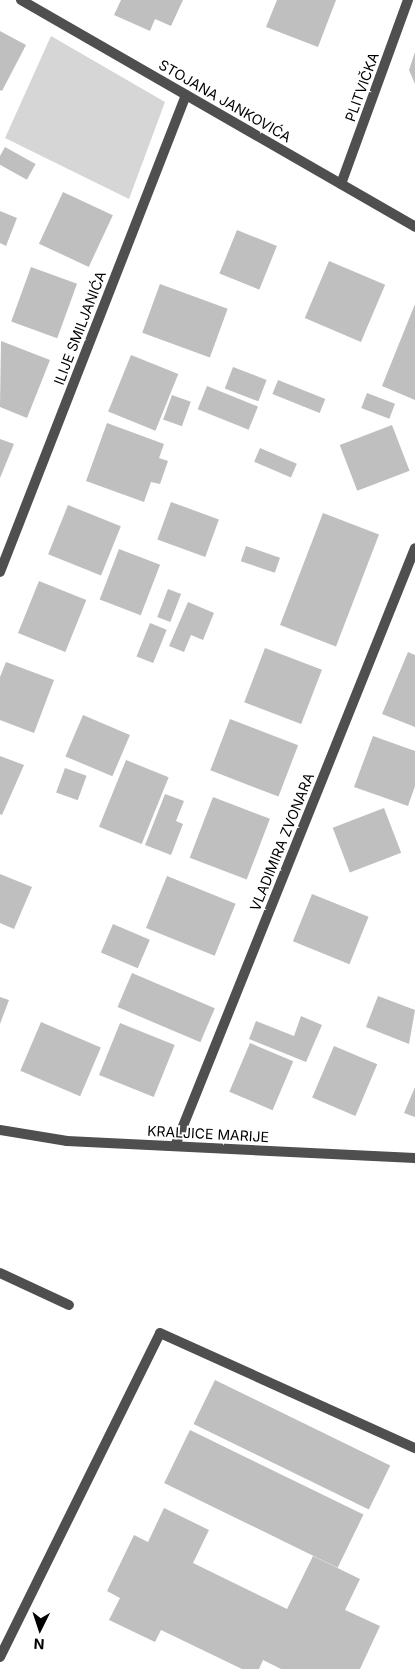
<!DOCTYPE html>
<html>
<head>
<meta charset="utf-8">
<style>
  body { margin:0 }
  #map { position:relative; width:415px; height:1669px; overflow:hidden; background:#fff; font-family:Inter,sans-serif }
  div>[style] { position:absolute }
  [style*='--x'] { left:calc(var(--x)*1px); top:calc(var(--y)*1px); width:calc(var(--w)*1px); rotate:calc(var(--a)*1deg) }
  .green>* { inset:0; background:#d6d6d6 }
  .building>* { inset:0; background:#bfbfbf; transform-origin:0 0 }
  .service>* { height:10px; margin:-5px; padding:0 5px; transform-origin:5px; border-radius:5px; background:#4f4f4f }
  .minor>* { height:10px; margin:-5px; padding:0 5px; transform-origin:5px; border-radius:5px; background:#4f4f4f }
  span { translate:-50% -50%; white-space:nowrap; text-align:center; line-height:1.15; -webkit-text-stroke:4px #fff; paint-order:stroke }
  .street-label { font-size:14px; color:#000 }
  .north { position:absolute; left:15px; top:1604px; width:50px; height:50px; -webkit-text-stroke:4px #fff; paint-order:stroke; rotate:184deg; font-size:14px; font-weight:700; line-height:20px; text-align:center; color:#000 }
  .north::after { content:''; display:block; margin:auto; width:18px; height:22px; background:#000; clip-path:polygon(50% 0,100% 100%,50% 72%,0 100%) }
</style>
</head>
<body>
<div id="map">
  <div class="green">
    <div style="clip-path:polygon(51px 36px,165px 102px,129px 199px,5px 138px)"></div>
  </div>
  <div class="building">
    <div style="clip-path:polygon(121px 0,183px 0,171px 26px,155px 19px,150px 31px,114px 15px)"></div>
    <div style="clip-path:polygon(277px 0,336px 0,318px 47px,266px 27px)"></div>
    <div style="clip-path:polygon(0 31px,26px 45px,2px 91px,0 90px)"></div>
    <div style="clip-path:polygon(415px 52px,415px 84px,409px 70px)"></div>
    <div style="left:5px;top:147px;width:35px;height:18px;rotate:29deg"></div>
    <div style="left:63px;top:192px;width:55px;height:57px;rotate:25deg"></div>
    <div style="clip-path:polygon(0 211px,17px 218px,6px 246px,0 243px)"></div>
    <div style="left:237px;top:230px;width:43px;height:47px;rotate:22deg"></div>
    <div style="left:329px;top:261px;width:61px;height:62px;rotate:23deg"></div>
    <div style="left:31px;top:267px;width:49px;height:58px;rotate:20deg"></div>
    <div style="left:160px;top:284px;width:72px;height:52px;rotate:20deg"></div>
    <div style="clip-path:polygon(415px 304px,415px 400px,382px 386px)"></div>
    <div style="clip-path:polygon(1px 341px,50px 360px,27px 418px,0 407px)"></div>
    <div style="left:131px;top:355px;width:51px;height:61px;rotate:22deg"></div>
    <div style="left:233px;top:367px;width:36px;height:23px;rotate:21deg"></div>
    <div style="left:278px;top:380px;width:51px;height:15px;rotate:22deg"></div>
    <div style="left:207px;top:386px;width:55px;height:25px;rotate:22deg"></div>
    <div style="left:367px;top:393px;width:30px;height:16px;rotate:21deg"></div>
    <div style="left:172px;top:395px;width:20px;height:26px;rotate:20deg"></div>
    <div style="clip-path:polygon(107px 423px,164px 444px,159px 458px,168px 461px,160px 484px,151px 482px,144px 502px,86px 481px)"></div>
    <div style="left:392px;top:425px;width:49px;height:56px;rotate:69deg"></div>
    <div style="clip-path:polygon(0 439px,14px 444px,0 478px)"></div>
    <div style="left:260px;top:448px;width:40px;height:15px;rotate:23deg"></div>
    <div style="left:171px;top:502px;width:51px;height:40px;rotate:20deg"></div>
    <div style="left:68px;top:505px;width:57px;height:53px;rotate:22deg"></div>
    <div style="left:323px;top:513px;width:60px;height:120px;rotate:21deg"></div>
    <div style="left:246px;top:546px;width:36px;height:16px;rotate:19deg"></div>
    <div style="left:119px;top:549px;width:44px;height:54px;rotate:21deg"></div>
    <div style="left:39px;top:581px;width:51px;height:56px;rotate:22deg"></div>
    <div style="left:168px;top:589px;width:14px;height:30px;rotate:21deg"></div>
    <div style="clip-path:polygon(188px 602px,214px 613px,203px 640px,191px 635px,184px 652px,169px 646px)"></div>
    <div style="left:150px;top:623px;width:18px;height:36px;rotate:22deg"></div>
    <div style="left:265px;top:648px;width:61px;height:58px;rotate:21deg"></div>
    <div style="clip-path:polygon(408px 652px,415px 655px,415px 727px,382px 714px)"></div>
    <div style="clip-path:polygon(6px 662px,54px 680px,34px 733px,0 720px,0 677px)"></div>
    <div style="left:83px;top:715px;width:51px;height:45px;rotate:23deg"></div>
    <div style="left:230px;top:719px;width:73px;height:55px;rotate:21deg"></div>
    <div style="clip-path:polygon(373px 736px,415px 751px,415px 786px,408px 806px,354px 787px)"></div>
    <div style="clip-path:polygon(0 756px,24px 765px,2px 815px,0 814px)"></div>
    <div style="left:126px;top:760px;width:46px;height:72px;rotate:22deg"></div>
    <div style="left:65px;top:768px;width:23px;height:26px;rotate:20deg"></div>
    <div style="clip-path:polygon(165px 794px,184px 801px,176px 821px,183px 824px,171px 855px,145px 845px)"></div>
    <div style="left:213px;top:797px;width:61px;height:65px;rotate:21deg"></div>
    <div style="left:384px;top:808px;width:48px;height:55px;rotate:69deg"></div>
    <div style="clip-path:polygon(0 874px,32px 887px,14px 929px,0 923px)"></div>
    <div style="left:167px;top:876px;width:74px;height:56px;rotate:22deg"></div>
    <div style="left:312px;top:894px;width:61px;height:51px;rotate:22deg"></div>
    <div style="left:113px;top:924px;width:40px;height:31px;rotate:23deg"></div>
    <div style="left:132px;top:973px;width:90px;height:37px;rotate:23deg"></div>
    <div style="clip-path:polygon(378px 996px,415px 1010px,409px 1044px,366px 1027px)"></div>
    <div style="clip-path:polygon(0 997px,9px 1000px,0 1024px)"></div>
    <div style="clip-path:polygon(301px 1016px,322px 1025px,306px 1062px,249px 1039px,256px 1021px,294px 1036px)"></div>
    <div style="left:41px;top:1022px;width:65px;height:53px;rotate:23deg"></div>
    <div style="left:120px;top:1023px;width:59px;height:56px;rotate:22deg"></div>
    <div style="left:250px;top:1043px;width:47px;height:53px;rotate:23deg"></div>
    <div style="left:334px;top:1046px;width:47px;height:56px;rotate:23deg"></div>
    <div style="clip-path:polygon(415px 1087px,415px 1117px,404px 1113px)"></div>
    <div style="left:215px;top:1380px;width:195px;height:49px;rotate:26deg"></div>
    <div style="left:190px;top:1430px;width:193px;height:59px;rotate:26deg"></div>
    <div style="clip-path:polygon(164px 1508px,209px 1530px,193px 1563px,287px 1609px,313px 1556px,360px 1579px,345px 1610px,380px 1626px,360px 1669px,281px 1669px,263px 1660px,259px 1669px,242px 1669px,161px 1630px,155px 1642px,109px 1620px,120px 1598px,107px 1591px,134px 1535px,148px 1542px)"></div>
  </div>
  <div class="service">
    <div style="--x:0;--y:1273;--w:76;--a:24.9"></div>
    <div style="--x:0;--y:1657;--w:361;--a:-63.7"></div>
    <div style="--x:160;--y:1333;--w:280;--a:24.3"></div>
  </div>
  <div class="minor">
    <div style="--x:21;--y:0;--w:455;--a:29.9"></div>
    <div style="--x:341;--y:184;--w:196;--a:-70"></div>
    <div style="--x:0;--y:572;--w:512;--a:-68.7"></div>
    <div style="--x:0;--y:1130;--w:68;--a:9.3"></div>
    <div style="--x:67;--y:1141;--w:348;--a:2.8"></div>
    <div style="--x:175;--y:1146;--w:644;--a:-68.13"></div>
  </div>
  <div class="street-label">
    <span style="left:362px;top:87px;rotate:-70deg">PLITVIČKA</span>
    <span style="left:225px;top:101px;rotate:30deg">STOJANA JANKOVIĆA</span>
    <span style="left:80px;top:328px;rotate:-69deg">ILIJE SMILJANIĆA</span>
    <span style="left:282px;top:842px;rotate:-68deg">VLADIMIRA ZVONARA</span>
    <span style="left:208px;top:1134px;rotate:3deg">KRALJICE MARIJE</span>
  </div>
  <div class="north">N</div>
</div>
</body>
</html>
